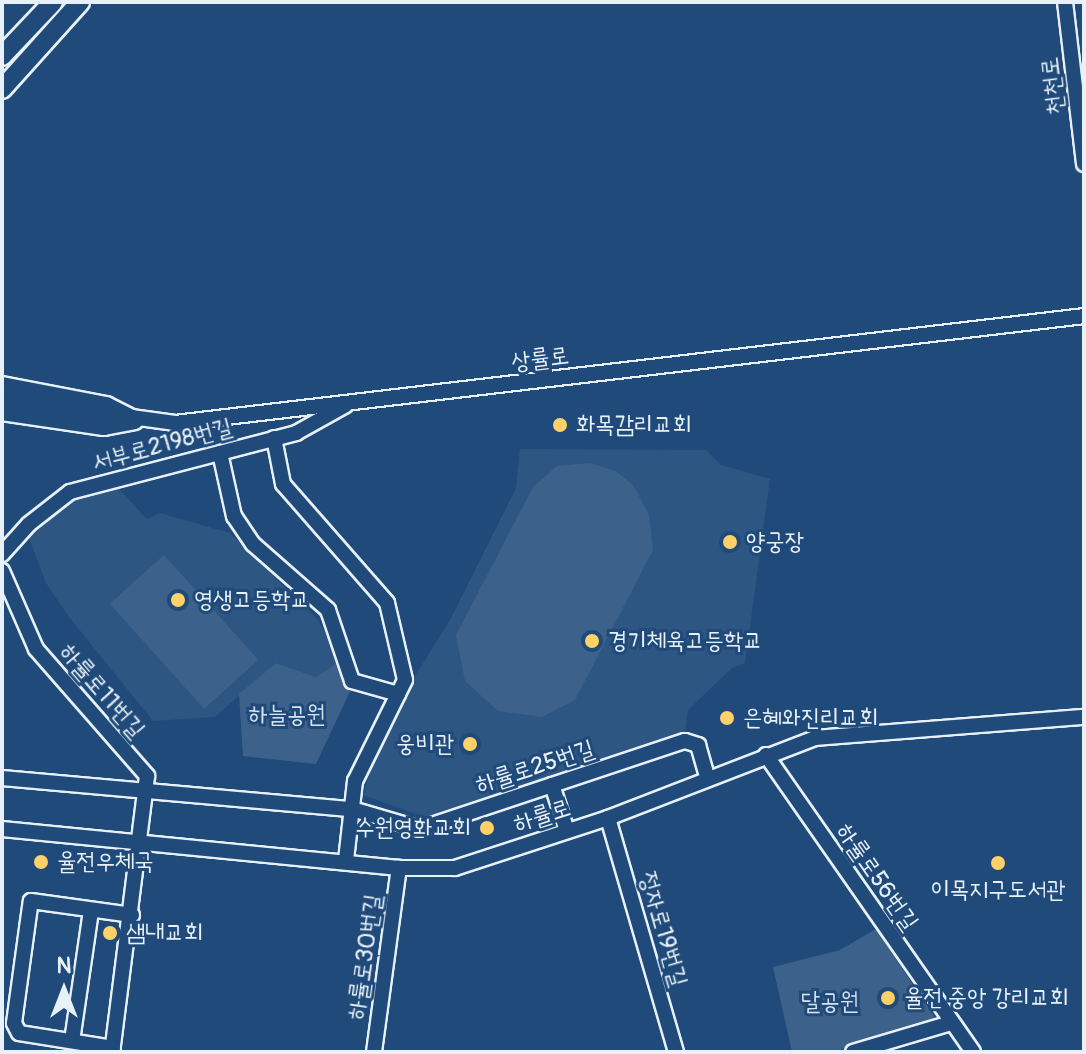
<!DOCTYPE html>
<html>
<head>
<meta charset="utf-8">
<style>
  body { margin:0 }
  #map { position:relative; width:1086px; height:1054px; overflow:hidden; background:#1f4a7a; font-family:Pangolin,"Poor Story",sans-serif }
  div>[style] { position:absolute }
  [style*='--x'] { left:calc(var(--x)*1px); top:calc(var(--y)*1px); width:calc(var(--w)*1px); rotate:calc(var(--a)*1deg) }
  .built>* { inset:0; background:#2e5683 }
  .green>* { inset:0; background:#3c628c; transform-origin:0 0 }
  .roads { filter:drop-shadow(2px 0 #e8f1f8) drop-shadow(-2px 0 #e8f1f8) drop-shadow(0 2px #e8f1f8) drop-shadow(0 -2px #e8f1f8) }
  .minor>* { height:14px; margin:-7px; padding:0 7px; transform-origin:7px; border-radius:7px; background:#1f4a7a }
  .major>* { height:18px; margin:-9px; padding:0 9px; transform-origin:9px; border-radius:9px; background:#1f4a7a }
  .dots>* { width:22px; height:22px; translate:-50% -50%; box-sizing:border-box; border:4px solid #1f4a7a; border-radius:50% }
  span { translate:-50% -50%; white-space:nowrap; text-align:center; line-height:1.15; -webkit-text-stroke:6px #1f4a7a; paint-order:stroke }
  .street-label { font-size:24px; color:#e8f1f8 }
  .poi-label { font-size:24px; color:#e8f1f8 }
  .left { translate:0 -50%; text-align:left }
  .right { translate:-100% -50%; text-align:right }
  .park-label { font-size:24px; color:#d7e3ed }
  .frame { position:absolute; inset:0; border:4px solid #e8f1f8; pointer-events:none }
  .north { position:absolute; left:24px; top:950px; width:80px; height:80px; -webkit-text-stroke:6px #1f4a7a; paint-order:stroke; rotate:0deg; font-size:22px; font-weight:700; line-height:32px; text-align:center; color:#e8f1f8 }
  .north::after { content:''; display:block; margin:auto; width:28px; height:36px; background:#e8f1f8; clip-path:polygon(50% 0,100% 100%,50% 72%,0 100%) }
</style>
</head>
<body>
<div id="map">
  <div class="built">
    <div style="clip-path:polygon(520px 449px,706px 450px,721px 465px,770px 479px,745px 663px,732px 668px,688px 710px,685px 732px,425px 817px,363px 795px,376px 755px,415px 676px,450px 620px,516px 488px)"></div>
    <div style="clip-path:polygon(117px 487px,147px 519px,160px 513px,230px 533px,318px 620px,341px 661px,338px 664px,316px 677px,276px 663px,215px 717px,153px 721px,69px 617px,46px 583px,27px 533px,75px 498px)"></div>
  </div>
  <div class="green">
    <div style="clip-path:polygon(590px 463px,615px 471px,633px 485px,649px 515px,653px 550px,575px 700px,542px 717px,498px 711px,465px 681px,456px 635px,533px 487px,557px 466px)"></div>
    <div style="left:164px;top:555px;width:141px;height:73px;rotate:48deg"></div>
    <div style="clip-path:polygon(341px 661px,353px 685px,316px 764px,243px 756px,239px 694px,276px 663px,316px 677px)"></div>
    <div style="clip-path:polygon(876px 929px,937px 1021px,833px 1052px,792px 1052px,773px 967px,840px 950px)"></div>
  </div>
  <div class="roads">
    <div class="minor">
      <div style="--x:1065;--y:2;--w:163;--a:83.3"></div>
      <div style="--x:2;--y:399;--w:175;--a:7.9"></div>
      <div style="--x:175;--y:423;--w:915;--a:-6.71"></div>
      <div style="--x:274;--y:438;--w:47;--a:78.9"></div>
      <div style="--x:283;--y:484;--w:158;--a:48.8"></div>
      <div style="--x:387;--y:603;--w:79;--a:76.8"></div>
      <div style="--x:405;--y:680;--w:113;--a:116.3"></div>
      <div style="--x:355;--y:781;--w:80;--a:96.5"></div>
      <div style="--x:220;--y:453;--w:65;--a:77.5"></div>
      <div style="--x:234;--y:516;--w:34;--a:56"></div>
      <div style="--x:253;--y:544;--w:100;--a:41.3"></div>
      <div style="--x:328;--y:610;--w:75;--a:71.3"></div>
      <div style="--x:352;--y:681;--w:48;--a:15.8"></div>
      <div style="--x:2;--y:554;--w:40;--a:-48"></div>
      <div style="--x:29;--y:524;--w:52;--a:-38"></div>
      <div style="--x:70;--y:492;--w:234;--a:-14.6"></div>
      <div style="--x:296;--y:433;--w:57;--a:-29.2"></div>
      <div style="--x:2;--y:571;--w:85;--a:66.4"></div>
      <div style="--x:36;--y:649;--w:169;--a:48.8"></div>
      <div style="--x:147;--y:776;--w:278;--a:97.2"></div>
      <div style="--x:766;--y:755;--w:362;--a:55.1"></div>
      <div style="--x:2;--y:778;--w:351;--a:5.1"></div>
      <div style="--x:352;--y:809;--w:71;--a:16.4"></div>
      <div style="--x:420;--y:829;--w:279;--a:-18.4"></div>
      <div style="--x:685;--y:741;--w:14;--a:17"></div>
      <div style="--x:698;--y:745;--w:35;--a:74"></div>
      <div style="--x:552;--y:785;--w:48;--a:71.9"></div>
      <div style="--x:608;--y:818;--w:244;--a:73.8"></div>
      <div style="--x:2;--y:829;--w:399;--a:5.6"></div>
      <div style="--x:399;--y:868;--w:56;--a:0"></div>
      <div style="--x:455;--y:868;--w:161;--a:-18.1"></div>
      <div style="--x:608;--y:818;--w:222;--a:-21.1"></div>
      <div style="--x:815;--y:738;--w:270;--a:-4.5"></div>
      <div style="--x:72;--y:1041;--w:132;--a:-81.7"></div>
      <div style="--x:113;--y:1048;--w:95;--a:-170.9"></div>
      <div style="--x:19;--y:1033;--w:11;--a:-117"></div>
      <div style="--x:14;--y:1023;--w:96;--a:-82.2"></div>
      <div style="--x:27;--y:928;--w:27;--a:-82"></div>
      <div style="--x:31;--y:901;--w:102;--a:7.9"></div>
      <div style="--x:374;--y:1052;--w:186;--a:-82.3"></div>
      <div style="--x:853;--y:1052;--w:102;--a:-16.5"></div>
    </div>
    <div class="major">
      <div style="--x:2;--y:56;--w:74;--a:-46.6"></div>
      <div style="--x:2;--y:89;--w:117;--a:-48.1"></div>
      <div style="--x:2;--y:386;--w:106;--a:10.9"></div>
      <div style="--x:106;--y:406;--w:31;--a:27"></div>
      <div style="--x:2;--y:411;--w:103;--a:8.4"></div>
      <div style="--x:104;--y:426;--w:31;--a:-11"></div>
    </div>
  </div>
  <div class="dots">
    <div style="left:560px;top:425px;background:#ffd166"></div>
    <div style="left:730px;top:542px;background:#ffd166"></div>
    <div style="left:178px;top:600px;background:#ffd166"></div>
    <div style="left:592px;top:641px;background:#ffd166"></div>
    <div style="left:727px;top:718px;background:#ffd166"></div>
    <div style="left:470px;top:744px;background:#ffd166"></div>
    <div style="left:487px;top:828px;background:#ffd166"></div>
    <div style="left:41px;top:862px;background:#ffd166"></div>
    <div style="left:998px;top:863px;background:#ffd166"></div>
    <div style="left:110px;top:933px;background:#ffd166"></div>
    <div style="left:888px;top:998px;background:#ffd166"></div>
  </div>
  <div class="street-label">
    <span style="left:1053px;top:86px;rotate:-97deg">천천로</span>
    <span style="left:540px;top:359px;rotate:-7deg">상률로</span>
    <span style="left:162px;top:445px;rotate:-15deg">서부로2198번길</span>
    <span style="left:102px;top:691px;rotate:49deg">하률로11번길</span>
    <span style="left:535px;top:767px;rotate:-18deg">하률로25번길</span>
    <span style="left:542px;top:816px;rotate:-18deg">하률로</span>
    <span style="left:877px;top:877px;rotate:55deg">하률로56번길</span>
    <span style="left:663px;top:929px;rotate:74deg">정자로19번길</span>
    <span style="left:365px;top:957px;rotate:-82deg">하률로30번길</span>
  </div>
  <div class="poi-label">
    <span class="left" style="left:576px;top:425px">화목감리교회</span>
    <span class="left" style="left:746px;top:542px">양궁장</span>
    <span class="left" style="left:194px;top:600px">영생고등학교</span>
    <span class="left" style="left:608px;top:641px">경기체육고등학교</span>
    <span class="left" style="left:743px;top:718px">은혜와진리교회</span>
    <span class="right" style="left:454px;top:744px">웅비관</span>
    <span class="right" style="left:471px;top:828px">수원영화교회</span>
    <span class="left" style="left:57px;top:862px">율전우체국</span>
    <span style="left:998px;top:890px">이목지구도서관</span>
    <span class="left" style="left:126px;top:933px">샘내교회</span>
    <span class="left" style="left:904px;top:998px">율전 중앙 강리교회</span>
  </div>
  <div class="park-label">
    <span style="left:287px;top:715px">하늘공원</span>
    <span style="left:830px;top:1002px">달공원</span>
  </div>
  <div class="frame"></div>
  <div class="north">N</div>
</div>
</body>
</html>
